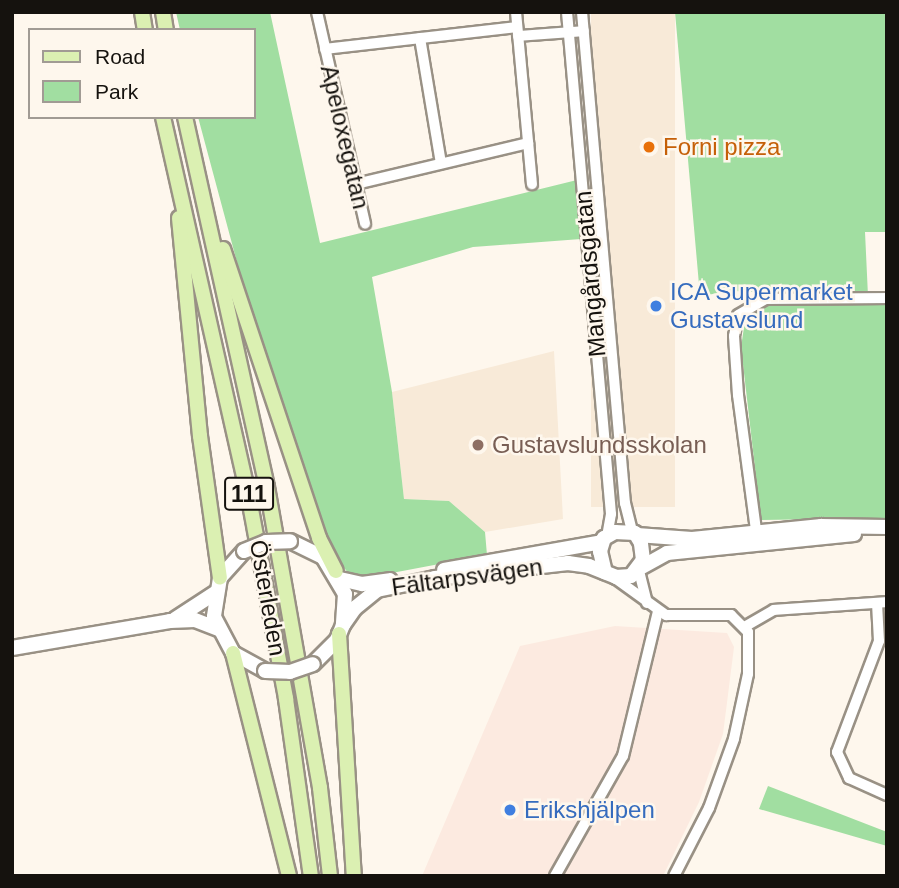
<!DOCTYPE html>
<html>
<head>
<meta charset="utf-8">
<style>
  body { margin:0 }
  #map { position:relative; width:899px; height:888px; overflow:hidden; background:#fef7ed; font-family:Arial,sans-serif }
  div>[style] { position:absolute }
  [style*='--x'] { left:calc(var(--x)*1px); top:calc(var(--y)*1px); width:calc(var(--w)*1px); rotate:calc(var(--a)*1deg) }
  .built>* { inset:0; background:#f8ead8; transform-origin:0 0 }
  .industrial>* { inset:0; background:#fceae0 }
  .green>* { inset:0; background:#a1dea1 }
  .roads { filter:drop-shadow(2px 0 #999185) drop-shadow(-2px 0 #999185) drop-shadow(0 2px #999185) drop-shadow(0 -2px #999185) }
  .street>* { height:10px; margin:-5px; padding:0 5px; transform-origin:5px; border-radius:5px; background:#fff }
  .secondary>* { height:14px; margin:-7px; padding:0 7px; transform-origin:7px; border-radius:7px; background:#fff }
  .primary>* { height:14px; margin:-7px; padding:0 7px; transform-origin:7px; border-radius:7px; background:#dbf0b2 }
  .bridges { filter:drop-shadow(2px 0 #999185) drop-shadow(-2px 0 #999185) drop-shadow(0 2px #999185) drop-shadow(0 -2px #999185) }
  .secondary-bridge>* { height:14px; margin:-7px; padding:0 7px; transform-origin:7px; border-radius:7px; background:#fff }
  .dots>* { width:19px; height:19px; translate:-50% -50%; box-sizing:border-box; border:4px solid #fef7ed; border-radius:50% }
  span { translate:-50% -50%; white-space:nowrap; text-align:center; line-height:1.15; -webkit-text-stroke:5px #fef7ed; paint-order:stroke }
  .shield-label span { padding:2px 5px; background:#fef7ed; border:2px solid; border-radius:5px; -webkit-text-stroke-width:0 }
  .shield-label { font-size:23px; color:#15120e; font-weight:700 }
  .street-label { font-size:24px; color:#15120e }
  .food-label { font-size:24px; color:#c56008 }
  .left { translate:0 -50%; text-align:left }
  .shop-label { font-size:24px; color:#366cbe }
  .education-label { font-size:24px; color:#785e54 }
  .frame { position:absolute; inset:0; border:14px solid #15120e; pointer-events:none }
  .legend { position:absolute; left:28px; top:28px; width:228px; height:91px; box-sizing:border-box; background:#fef7ed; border:2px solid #a19b94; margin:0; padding:9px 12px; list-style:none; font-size:21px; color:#15120e }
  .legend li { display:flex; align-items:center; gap:14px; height:35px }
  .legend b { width:35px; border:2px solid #a19b94 }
</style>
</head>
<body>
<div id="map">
  <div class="built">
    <div style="left:591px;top:12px;width:84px;height:495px"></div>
    <div style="clip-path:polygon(554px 351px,563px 519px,485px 532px,449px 501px,404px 499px,392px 392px)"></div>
  </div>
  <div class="industrial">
    <div style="clip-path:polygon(615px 626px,727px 633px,734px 647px,723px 734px,699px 802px,663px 876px,422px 876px,520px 646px)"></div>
  </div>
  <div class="green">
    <div style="clip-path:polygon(176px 12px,270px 12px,320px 243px,577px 180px,581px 239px,473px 247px,372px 277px,392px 392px,404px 499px,449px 501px,485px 532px,487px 555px,360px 579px,350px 575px,329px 550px,245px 292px,198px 117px,254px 117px,254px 30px,180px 30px)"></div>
    <div style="clip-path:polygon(675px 12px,887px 12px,887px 232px,865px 232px,868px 296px,732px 291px,700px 296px)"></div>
    <div style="clip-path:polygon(887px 302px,887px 518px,761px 520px,741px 347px,745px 321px,763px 305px)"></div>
    <div style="clip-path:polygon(768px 786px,887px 832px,887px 846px,759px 809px)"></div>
  </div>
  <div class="roads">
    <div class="street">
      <div style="--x:317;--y:12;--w:217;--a:77.2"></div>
      <div style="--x:516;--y:12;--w:173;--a:84.7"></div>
      <div style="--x:567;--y:12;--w:504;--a:84.99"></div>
      <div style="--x:611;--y:514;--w:22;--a:100"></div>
      <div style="--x:582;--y:12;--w:493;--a:85"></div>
      <div style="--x:625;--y:503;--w:30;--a:76"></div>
      <div style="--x:518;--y:36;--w:66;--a:-4.3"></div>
      <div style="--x:420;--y:38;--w:127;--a:80.5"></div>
      <div style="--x:325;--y:49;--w:193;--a:-6.5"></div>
      <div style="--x:356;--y:184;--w:177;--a:-13.4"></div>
      <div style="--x:752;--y:537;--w:8;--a:-60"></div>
      <div style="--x:756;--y:530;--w:136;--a:-97.6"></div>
      <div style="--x:738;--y:395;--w:59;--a:-93.9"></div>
      <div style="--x:734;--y:336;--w:21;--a:-79"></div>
      <div style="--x:738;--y:315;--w:32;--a:-30"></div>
      <div style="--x:766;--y:299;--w:121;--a:-0.5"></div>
      <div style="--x:639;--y:571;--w:33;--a:76"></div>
      <div style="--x:612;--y:576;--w:67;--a:35.8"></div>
      <div style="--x:666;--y:615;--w:65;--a:0"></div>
      <div style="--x:731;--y:615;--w:24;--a:45"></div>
      <div style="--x:748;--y:632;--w:42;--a:90"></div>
      <div style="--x:748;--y:674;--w:66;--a:102.2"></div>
      <div style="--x:734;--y:739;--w:73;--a:109.9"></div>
      <div style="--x:709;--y:808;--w:76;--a:117.2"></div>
      <div style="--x:877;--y:603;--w:38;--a:87"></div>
      <div style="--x:879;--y:641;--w:119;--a:110.7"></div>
      <div style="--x:837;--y:752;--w:29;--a:65"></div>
      <div style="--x:849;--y:778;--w:42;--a:24.1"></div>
      <div style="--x:746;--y:626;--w:32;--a:-30"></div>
      <div style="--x:774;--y:610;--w:113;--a:-4"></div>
      <div style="--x:555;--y:876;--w:138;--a:-60.5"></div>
      <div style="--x:623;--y:756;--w:149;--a:-76.4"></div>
    </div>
    <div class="secondary">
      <div style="--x:637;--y:535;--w:55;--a:4.2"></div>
      <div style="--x:692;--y:539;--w:130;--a:-5.8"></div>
      <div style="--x:821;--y:526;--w:66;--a:0.9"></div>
      <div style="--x:290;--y:541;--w:37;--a:26"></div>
      <div style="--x:323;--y:557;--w:43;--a:59.3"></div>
      <div style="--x:345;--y:594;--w:31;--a:94"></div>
      <div style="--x:343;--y:625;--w:16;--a:112"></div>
      <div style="--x:337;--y:640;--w:34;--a:135"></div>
      <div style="--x:244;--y:551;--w:36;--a:132"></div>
      <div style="--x:220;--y:578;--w:39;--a:99"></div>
      <div style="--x:214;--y:617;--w:41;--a:62.2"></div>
      <div style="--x:233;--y:653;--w:37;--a:29"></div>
      <div style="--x:642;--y:567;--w:29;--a:-29"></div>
      <div style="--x:667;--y:553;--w:188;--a:-5.8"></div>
      <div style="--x:444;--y:570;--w:160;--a:-10"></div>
      <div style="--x:340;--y:579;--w:23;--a:13"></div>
      <div style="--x:362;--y:584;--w:28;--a:-8"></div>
      <div style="--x:175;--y:619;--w:48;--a:-33"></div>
      <div style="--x:343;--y:625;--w:21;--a:-55"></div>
      <div style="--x:355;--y:608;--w:28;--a:-39"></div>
      <div style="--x:377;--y:590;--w:59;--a:-11.7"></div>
      <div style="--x:435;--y:578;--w:134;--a:-6.4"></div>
      <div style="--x:568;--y:563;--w:21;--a:8"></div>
      <div style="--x:589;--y:566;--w:29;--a:22"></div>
      <div style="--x:616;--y:577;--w:15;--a:-4"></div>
      <div style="--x:631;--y:576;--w:20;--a:-53"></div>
      <div style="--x:643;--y:560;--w:17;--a:-97"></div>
      <div style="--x:641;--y:543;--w:12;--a:-121"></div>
      <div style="--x:635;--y:533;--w:20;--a:-177"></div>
      <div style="--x:615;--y:532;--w:13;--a:151"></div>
      <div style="--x:604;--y:538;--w:14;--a:107"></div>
      <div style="--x:600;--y:551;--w:22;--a:77"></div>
      <div style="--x:12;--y:648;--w:160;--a:-9.7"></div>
      <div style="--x:170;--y:621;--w:25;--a:-2"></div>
      <div style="--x:195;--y:620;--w:25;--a:21"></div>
    </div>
    <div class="primary">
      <div style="--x:142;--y:12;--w:18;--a:81"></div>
      <div style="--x:163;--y:12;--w:18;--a:81"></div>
      <div style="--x:163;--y:117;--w:385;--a:77.3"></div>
      <div style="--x:248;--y:493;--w:209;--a:79.5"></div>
      <div style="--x:286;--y:699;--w:179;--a:82"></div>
      <div style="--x:185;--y:117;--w:379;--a:77.5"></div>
      <div style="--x:267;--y:487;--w:306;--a:80"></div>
      <div style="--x:320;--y:788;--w:89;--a:83.5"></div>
      <div style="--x:179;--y:218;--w:219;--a:84.5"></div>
      <div style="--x:200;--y:436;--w:143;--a:82"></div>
      <div style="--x:223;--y:249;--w:305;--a:71.6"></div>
      <div style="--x:319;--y:538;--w:37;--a:63"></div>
      <div style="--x:339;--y:634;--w:242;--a:86.5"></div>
      <div style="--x:233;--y:653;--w:230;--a:75.9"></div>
    </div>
  </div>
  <div class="bridges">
    <div class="secondary-bridge">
      <div style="--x:244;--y:551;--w:24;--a:-22"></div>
      <div style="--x:266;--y:542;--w:24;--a:-2"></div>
      <div style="--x:265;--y:671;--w:25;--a:2"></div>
      <div style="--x:290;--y:672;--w:24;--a:-19"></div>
    </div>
  </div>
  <div class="dots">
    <div style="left:649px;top:147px;background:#e8710a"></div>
    <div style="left:656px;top:306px;background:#3f7fe0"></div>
    <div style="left:478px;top:445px;background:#8d6e63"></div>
    <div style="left:510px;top:810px;background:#3f7fe0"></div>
  </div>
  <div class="shield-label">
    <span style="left:249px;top:494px">111</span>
  </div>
  <div class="street-label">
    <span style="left:345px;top:137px;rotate:77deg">Apeloxegatan</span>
    <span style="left:590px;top:274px;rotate:-95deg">Mangårdsgatan</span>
    <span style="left:467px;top:577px;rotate:-8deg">Fältarpsvägen</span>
    <span style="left:268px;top:598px;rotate:80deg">Österleden</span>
  </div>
  <div class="food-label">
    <span class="left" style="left:663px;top:147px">Forni pizza</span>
  </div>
  <div class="shop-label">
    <span class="left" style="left:670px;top:306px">ICA Supermarket<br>Gustavslund</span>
    <span class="left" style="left:524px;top:810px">Erikshjälpen</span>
  </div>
  <div class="education-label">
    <span class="left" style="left:492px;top:445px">Gustavslundsskolan</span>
  </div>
  <div class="frame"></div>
  <ul class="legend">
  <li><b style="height:9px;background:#dbf0b2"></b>Road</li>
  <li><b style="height:19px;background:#a1dea1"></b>Park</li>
  </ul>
</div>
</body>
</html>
